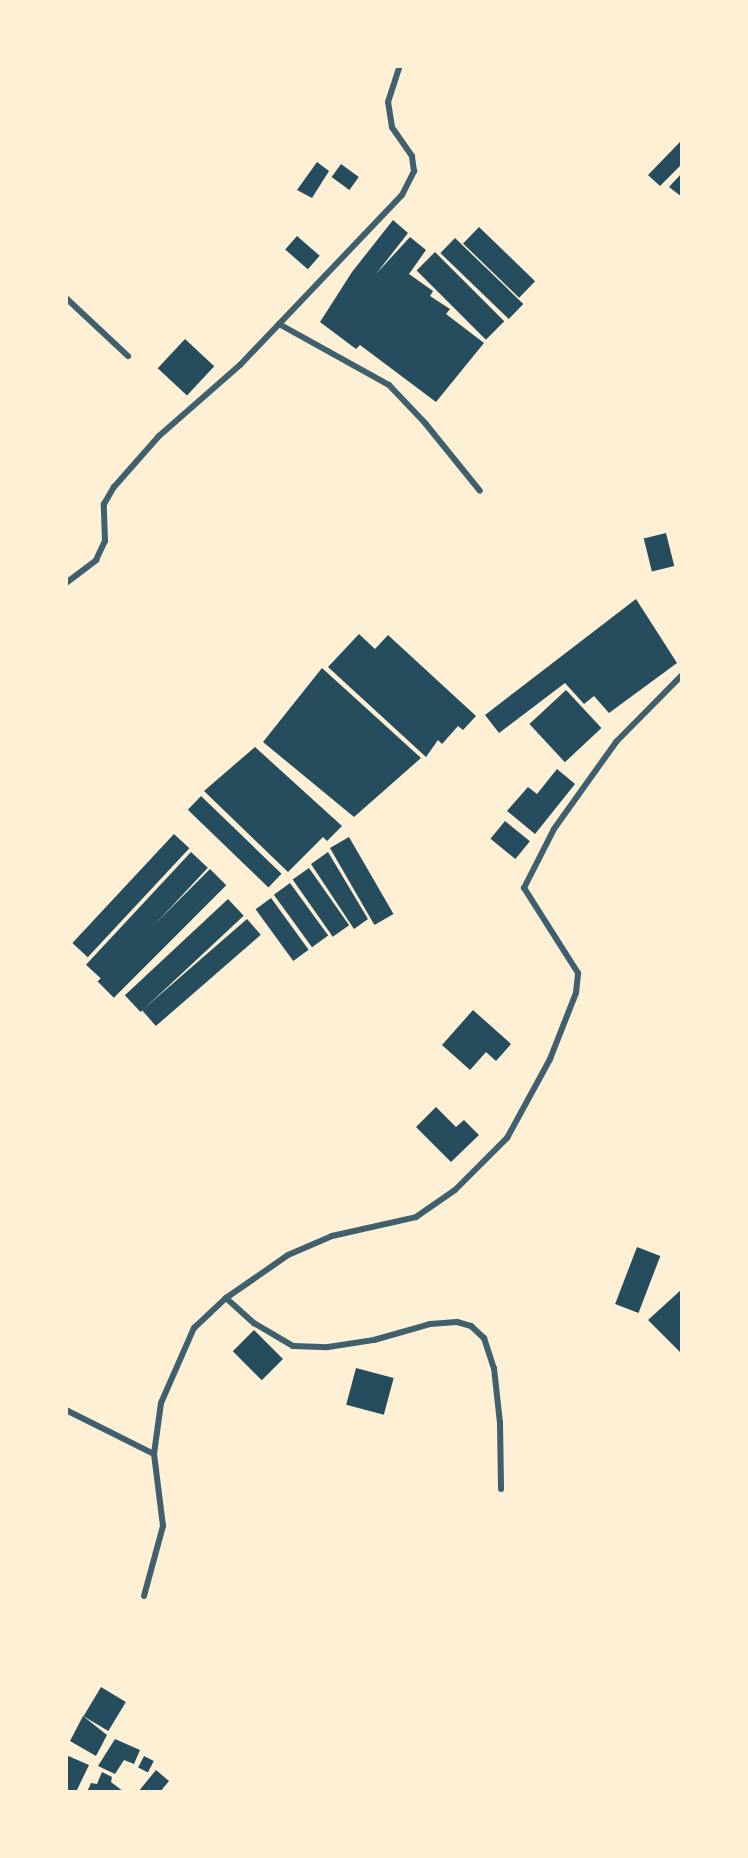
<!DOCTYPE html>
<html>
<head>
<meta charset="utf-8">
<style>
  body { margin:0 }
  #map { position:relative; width:748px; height:1858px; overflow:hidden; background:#fdf0d5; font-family:Commissioner,sans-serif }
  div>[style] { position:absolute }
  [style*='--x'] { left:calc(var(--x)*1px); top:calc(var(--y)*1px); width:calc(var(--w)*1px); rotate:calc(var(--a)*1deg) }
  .building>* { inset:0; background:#264d5e; transform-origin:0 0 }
  .minor>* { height:6px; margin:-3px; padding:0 3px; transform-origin:3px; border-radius:3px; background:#3f606c }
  span { translate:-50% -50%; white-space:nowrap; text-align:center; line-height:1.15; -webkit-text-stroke:4.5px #fdf0d5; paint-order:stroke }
  .frame { position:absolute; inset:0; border:68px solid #fdf0d5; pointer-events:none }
</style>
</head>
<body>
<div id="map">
  <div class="building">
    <div style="clip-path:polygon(680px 142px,682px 164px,660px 186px,648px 175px)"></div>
    <div style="clip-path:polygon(317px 162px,329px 171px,312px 198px,297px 190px)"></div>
    <div style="left:341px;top:164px;width:22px;height:16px;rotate:36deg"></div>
    <div style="clip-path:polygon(682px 173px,682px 197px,669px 187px)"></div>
    <div style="clip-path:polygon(393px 220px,408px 233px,376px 274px,410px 237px,426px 250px,409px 274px,433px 291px,430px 296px,450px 309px,446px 314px,484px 343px,436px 402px,360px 345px,356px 349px,320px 322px,352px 272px)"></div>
    <div style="left:479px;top:227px;width:78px;height:23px;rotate:44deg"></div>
    <div style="left:297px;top:236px;width:30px;height:18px;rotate:41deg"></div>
    <div style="left:455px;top:238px;width:95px;height:21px;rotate:44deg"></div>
    <div style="left:435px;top:252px;width:98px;height:26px;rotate:45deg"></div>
    <div style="left:185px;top:339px;width:40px;height:40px;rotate:43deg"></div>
    <div style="left:666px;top:533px;width:34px;height:23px;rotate:76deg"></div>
    <div style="clip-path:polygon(636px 599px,677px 663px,609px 713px,594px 696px,584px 704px,565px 683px,499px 733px,485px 715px)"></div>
    <div style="clip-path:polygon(359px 634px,375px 649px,388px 635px,476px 716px,463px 730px,458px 726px,442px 744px,438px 740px,426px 757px,328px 667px)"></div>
    <div style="clip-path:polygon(322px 668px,421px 758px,354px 817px,263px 742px)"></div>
    <div style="left:566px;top:690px;width:52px;height:50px;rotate:47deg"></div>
    <div style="clip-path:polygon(255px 747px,342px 826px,327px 841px,323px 837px,288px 872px,204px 791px)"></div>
    <div style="clip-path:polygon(557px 769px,575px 784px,535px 834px,507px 811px,528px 787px,537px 794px)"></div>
    <div style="left:201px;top:796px;width:112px;height:19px;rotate:44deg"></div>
    <div style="left:505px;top:821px;width:32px;height:23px;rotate:39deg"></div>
    <div style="left:174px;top:834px;width:21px;height:149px;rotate:43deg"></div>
    <div style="left:349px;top:837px;width:89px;height:22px;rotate:60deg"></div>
    <div style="left:191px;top:852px;width:23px;height:154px;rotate:43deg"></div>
    <div style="clip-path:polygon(328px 852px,368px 919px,354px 929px,311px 864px)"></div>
    <div style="left:309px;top:868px;width:70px;height:20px;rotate:55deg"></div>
    <div style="left:210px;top:869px;width:23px;height:159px;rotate:45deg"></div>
    <div style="left:290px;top:883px;width:65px;height:20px;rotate:54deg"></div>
    <div style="left:271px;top:898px;width:64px;height:19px;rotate:54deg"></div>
    <div style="left:228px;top:899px;width:23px;height:141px;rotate:47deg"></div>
    <div style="left:247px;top:919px;width:21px;height:139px;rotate:49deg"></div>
    <div style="clip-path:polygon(473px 1010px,511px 1044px,496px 1061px,486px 1052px,470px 1070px,442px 1045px)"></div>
    <div style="clip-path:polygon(436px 1107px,456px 1127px,464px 1120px,479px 1135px,451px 1162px,416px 1127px)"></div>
    <div style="left:637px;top:1247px;width:25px;height:61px;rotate:21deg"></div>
    <div style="clip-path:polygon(682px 1289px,682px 1354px,648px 1320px)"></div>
    <div style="left:254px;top:1330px;width:41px;height:30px;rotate:45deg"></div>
    <div style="left:356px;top:1368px;width:39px;height:38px;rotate:15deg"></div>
    <div style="left:101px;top:1687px;width:29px;height:34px;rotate:31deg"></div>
    <div style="clip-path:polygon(83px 1716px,107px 1735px,96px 1756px,70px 1741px)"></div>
    <div style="clip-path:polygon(115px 1739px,140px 1750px,134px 1764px,124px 1760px,115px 1774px,98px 1766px)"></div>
    <div style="clip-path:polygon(66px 1755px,89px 1765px,76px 1792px,66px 1789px)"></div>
    <div style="left:144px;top:1756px;width:11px;height:13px;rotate:27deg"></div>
    <div style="clip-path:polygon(156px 1770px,169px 1781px,160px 1792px,138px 1792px)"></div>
    <div style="clip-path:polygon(102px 1772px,112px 1777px,111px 1782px,124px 1792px,87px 1792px,91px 1783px,97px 1784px)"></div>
  </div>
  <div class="minor">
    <div style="--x:66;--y:298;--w:85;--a:43.1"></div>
    <div style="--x:279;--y:324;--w:126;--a:29"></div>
    <div style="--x:389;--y:385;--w:52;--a:46.5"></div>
    <div style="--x:425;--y:423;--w:87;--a:51"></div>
    <div style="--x:66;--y:583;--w:38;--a:-37"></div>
    <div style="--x:96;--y:560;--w:21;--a:-65"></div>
    <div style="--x:105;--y:541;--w:37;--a:-92"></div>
    <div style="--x:104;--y:504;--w:20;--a:-60"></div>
    <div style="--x:114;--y:487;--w:68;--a:-48.6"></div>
    <div style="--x:159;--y:436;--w:108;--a:-41.2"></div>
    <div style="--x:240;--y:365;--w:235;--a:-46.4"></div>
    <div style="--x:402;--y:195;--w:27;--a:-63"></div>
    <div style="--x:414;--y:171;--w:15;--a:-98"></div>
    <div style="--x:412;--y:156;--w:35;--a:-125"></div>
    <div style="--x:392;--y:127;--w:25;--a:-99"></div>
    <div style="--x:388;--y:102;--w:38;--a:-72"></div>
    <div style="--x:226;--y:1298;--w:38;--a:42"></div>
    <div style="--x:254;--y:1323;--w:45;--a:30.5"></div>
    <div style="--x:293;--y:1346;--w:35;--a:2"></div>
    <div style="--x:328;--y:1347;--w:47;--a:-8.7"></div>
    <div style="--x:374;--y:1340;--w:58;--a:-15.9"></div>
    <div style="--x:430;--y:1324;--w:27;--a:-4"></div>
    <div style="--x:457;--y:1322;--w:15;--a:16"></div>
    <div style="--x:471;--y:1326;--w:18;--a:43"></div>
    <div style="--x:484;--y:1338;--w:32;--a:72"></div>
    <div style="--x:494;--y:1368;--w:55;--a:83.8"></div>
    <div style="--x:500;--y:1423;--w:66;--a:89.1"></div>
    <div style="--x:66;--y:1410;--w:98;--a:26.6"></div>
    <div style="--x:144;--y:1596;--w:73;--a:-74.8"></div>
    <div style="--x:163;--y:1526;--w:73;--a:-97.1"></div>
    <div style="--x:154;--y:1454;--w:51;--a:-82.2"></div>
    <div style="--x:161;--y:1403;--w:82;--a:-66.3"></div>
    <div style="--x:194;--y:1328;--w:44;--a:-43.2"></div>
    <div style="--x:226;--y:1298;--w:75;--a:-34.7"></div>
    <div style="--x:288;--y:1255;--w:48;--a:-23.4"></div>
    <div style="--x:332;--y:1236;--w:86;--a:-12.7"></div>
    <div style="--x:416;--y:1217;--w:47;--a:-34.7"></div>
    <div style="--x:455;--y:1190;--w:74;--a:-45"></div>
    <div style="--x:507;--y:1138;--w:90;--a:-61.4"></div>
    <div style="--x:550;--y:1059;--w:71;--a:-68.5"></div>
    <div style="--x:576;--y:993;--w:20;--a:-84"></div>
    <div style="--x:578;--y:973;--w:101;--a:-122.4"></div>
    <div style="--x:524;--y:888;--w:66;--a:-63"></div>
    <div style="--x:554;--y:829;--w:107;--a:-54.5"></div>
    <div style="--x:616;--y:742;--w:94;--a:-45.4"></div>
  </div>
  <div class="frame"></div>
</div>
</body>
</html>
